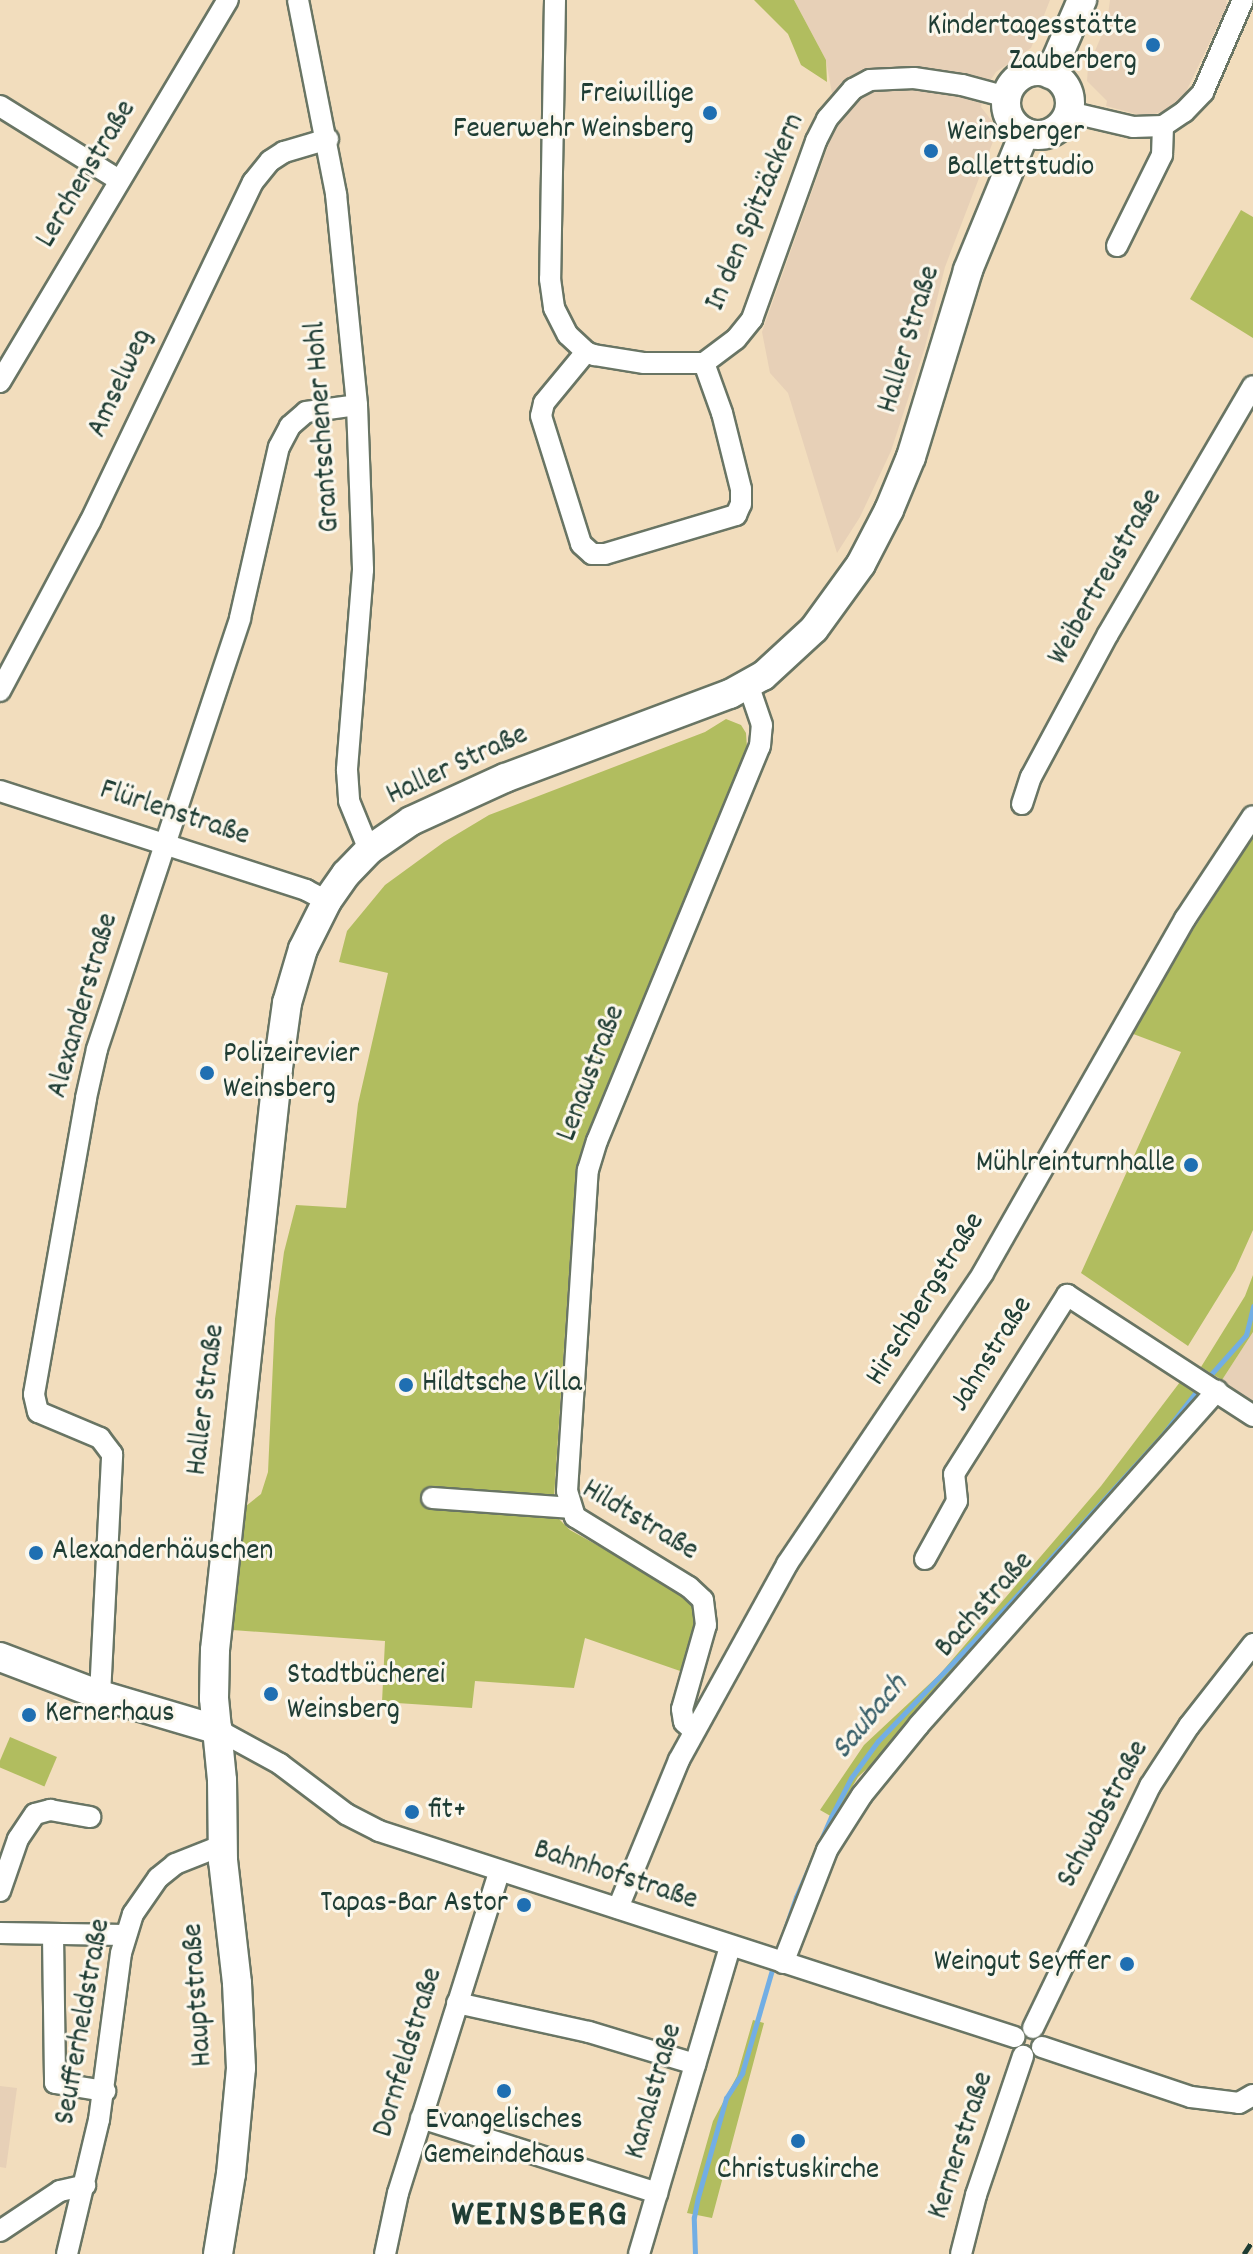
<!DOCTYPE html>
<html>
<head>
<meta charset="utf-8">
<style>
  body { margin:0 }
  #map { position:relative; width:1253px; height:2254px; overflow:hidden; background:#f2ddbd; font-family:Dekko,sans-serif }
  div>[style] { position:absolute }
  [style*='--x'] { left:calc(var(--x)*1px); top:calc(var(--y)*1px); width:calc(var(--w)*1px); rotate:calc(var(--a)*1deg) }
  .built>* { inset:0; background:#e7d0b7 }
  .green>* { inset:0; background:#b1bd5f; transform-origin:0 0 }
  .stream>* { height:5px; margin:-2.5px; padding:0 2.5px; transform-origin:2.5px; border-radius:2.5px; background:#72aee4 }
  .roads { filter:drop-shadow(2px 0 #697564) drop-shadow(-2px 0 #697564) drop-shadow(0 2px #697564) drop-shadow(0 -2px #697564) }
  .street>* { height:20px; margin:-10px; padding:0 10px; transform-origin:10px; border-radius:10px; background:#fff }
  .secondary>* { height:28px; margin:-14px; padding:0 14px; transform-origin:14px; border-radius:14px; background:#fff }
  .secondary>.ring { margin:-14px; padding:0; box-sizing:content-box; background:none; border:28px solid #fff; border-radius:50% }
  .rail>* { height:5px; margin-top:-2.5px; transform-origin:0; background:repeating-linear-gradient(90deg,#1f3d34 0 12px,transparent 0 18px) }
  .dots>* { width:22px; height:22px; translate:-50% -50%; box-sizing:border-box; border:4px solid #fbf7ec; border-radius:50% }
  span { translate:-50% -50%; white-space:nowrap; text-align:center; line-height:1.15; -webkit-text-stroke:6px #fbf7ec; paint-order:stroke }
  .poi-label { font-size:30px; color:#1f3d34 }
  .right { translate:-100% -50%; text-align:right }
  .left { translate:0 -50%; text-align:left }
  .street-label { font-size:30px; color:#1f3d34 }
  .water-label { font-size:32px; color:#385f69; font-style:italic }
  .district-label { font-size:38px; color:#1f3d34; font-weight:700; letter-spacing:2px }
</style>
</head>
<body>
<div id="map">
  <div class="built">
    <div style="clip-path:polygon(794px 0,1050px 0,1031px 48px,996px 72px,986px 87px,981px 107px,992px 121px,994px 139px,945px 267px,925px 347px,891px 451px,860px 517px,837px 553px,788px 393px,770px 373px,762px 332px,837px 121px,826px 60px)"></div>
    <div style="clip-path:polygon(1110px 0,1226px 0,1227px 6px,1183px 98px,1172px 108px,1152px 115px,1136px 114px,1106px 106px,1107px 101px,1087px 81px,1088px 67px,1107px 23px)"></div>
    <div style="clip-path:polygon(1253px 1332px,1253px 1402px,1222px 1380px)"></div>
    <div style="clip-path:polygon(0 2086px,17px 2088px,6px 2168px,0 2167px)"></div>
  </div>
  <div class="green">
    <div style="clip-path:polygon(754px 0,794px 0,826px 60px,827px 82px,801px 65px,788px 34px)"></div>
    <div style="clip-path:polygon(1241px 210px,1253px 217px,1253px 338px,1190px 299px)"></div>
    <div style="clip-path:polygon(726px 719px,741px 725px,746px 733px,747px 748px,586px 1136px,576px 1168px,554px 1498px,558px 1518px,570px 1530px,685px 1594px,695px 1609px,696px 1630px,683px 1672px,585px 1638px,574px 1688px,475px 1681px,472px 1708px,382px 1702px,385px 1641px,232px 1630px,246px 1506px,261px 1494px,268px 1472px,275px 1319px,284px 1252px,296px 1205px,346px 1208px,358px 1104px,388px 973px,339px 962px,347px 931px,385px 885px,444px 842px,489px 815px,705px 732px)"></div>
    <div style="clip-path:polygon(1253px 837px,1253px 1230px,1235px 1270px,1188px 1346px,1081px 1273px,1181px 1052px,1128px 1032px,1188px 928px,1193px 930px)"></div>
    <div style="clip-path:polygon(1253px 1275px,1253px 1332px,1222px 1380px,1201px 1367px,1245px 1296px)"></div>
    <div style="clip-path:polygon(1180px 1382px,1201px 1396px,896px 1742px,858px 1777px,834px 1818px,820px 1810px,864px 1745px,940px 1674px,1101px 1486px)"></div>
    <div style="left:10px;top:1737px;width:51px;height:32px;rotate:23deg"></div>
    <div style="clip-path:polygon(753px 2020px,764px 2023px,712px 2218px,687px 2213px,713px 2121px,737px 2076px)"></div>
  </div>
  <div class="stream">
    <div style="--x:1205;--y:1381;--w:62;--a:-48.3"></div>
    <div style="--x:1246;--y:1335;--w:30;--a:-76"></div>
    <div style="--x:783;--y:1935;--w:40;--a:-71.1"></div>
    <div style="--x:796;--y:1897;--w:87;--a:-66.4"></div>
    <div style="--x:831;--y:1817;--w:44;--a:-62.9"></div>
    <div style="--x:851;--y:1778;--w:46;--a:-53.9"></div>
    <div style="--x:878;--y:1741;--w:192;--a:-46.3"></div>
    <div style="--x:1011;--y:1602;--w:228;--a:-47.8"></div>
    <div style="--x:1164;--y:1433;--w:57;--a:-52.1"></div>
    <div style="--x:695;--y:2254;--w:37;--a:-92"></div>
    <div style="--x:694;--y:2217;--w:20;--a:-79"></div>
    <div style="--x:698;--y:2197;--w:103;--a:-74.2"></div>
    <div style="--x:726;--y:2098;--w:30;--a:-57"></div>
    <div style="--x:742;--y:2073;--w:115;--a:-73.8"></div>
  </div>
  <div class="roads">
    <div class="street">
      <div style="--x:298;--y:0;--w:198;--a:78.9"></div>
      <div style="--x:336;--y:194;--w:212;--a:84.3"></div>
      <div style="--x:357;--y:405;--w:165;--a:87.9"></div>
      <div style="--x:363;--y:570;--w:201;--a:94.6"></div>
      <div style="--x:347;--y:770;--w:31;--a:86"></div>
      <div style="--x:349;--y:801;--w:53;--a:67.8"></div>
      <div style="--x:555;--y:0;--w:279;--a:91"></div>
      <div style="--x:550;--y:279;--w:29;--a:82"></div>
      <div style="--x:554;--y:308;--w:30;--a:63"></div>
      <div style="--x:568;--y:335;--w:25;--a:43"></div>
      <div style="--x:586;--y:352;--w:9;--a:21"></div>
      <div style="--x:594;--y:355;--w:51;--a:9.1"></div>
      <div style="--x:644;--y:363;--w:60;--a:0"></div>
      <div style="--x:704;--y:363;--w:40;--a:-37"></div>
      <div style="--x:736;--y:339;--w:26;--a:-51"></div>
      <div style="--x:752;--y:319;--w:189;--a:-70.2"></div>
      <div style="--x:816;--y:141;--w:25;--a:-63"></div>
      <div style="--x:827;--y:119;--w:40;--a:-49"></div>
      <div style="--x:853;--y:89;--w:19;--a:-28"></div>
      <div style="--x:870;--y:80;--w:44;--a:-2.6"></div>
      <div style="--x:914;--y:78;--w:49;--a:8.3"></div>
      <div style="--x:962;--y:85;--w:47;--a:14.9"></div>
      <div style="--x:0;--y:106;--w:140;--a:31.9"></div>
      <div style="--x:1069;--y:112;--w:66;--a:13.2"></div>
      <div style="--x:1133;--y:127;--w:30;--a:-2"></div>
      <div style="--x:1163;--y:126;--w:25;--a:-34"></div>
      <div style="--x:1184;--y:112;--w:28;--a:-46"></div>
      <div style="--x:1203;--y:92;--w:100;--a:-66.5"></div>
      <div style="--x:1117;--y:246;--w:102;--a:-63.7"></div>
      <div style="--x:1162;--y:155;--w:29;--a:-88"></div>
      <div style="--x:586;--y:352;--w:66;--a:129.5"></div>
      <div style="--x:544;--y:403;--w:13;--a:103"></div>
      <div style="--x:541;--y:416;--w:134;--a:72.6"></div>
      <div style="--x:581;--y:544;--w:15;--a:42"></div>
      <div style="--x:592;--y:554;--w:13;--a:0"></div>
      <div style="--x:605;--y:554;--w:137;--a:-16.6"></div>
      <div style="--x:736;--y:515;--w:12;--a:-66"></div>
      <div style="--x:741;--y:504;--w:15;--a:-90"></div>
      <div style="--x:741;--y:489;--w:78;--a:-104"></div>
      <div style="--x:722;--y:413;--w:53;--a:-109.8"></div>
      <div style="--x:0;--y:382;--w:445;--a:-59.2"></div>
      <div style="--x:0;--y:691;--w:191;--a:-62"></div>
      <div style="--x:90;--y:522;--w:377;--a:-64.4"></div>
      <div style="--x:253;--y:182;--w:27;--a:-51"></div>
      <div style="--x:270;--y:161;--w:17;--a:-33"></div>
      <div style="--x:284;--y:152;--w:46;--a:-16.5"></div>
      <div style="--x:0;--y:791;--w:322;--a:17.9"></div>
      <div style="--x:306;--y:890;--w:24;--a:28"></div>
      <div style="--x:1022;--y:804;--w:28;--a:-72"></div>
      <div style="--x:1031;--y:777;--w:162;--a:-61.7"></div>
      <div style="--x:1108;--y:634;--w:287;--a:-59.7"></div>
      <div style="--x:432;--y:1498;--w:138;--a:4.1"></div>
      <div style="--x:925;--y:1559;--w:66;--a:-61.1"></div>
      <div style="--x:957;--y:1501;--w:27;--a:-96"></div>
      <div style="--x:954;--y:1474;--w:212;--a:-57.7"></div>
      <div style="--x:1067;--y:1295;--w:222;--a:33"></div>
      <div style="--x:100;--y:1695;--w:241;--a:-87.1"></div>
      <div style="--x:112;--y:1454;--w:20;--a:-127"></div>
      <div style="--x:100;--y:1438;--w:67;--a:-157.2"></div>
      <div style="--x:38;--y:1412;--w:18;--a:-103"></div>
      <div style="--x:34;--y:1394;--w:301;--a:-80"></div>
      <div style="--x:86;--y:1098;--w:50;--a:-77.3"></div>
      <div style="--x:97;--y:1049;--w:454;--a:-71.6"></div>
      <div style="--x:240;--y:618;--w:175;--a:-77.2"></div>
      <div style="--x:279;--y:447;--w:24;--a:-62"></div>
      <div style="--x:290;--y:426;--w:21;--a:-41"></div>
      <div style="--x:306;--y:412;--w:51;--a:-7.8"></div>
      <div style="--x:218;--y:1730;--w:71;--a:28.7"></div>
      <div style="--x:280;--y:1764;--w:83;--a:37.1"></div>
      <div style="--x:346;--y:1814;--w:37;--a:27"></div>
      <div style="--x:379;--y:1831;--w:668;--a:17.97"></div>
      <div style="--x:694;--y:1731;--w:13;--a:-138"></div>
      <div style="--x:684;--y:1722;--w:13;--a:-99"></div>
      <div style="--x:682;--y:1709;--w:87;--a:-74.1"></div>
      <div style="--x:706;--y:1625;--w:25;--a:-97"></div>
      <div style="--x:703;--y:1600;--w:19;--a:-137"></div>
      <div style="--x:689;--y:1587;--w:134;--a:-148.4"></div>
      <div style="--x:575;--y:1517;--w:27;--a:-107"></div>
      <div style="--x:567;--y:1491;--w:322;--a:-86.3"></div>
      <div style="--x:588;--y:1170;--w:30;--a:-73"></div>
      <div style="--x:597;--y:1141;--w:427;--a:-67.6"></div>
      <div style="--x:760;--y:746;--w:21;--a:-85"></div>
      <div style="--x:762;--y:725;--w:43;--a:-108.9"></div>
      <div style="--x:0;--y:1891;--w:55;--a:-70.9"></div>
      <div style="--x:18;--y:1839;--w:30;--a:-56"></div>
      <div style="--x:35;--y:1814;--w:16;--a:-15"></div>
      <div style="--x:50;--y:1810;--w:41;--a:9.9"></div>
      <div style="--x:618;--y:1908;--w:160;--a:-67.6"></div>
      <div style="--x:679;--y:1760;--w:224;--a:-61.1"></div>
      <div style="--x:787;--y:1564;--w:351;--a:-56"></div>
      <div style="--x:983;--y:1273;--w:408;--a:-60.3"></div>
      <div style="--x:1185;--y:919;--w:123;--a:-56.6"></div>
      <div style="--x:0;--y:1933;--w:125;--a:0.9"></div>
      <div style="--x:53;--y:1935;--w:148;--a:89.2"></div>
      <div style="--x:55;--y:2083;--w:51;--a:9.1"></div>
      <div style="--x:783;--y:1963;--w:121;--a:-68.7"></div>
      <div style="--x:827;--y:1850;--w:65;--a:-57.5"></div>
      <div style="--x:862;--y:1795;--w:90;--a:-50.8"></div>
      <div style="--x:919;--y:1725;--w:448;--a:-48.3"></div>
      <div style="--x:457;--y:2003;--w:135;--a:12.4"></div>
      <div style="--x:589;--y:2032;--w:111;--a:16.8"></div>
      <div style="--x:1033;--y:2028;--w:269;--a:-64.2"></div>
      <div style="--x:1150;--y:1786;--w:72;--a:-57"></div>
      <div style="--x:1189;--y:1726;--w:104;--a:-52"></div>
      <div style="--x:1042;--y:2047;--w:157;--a:18.6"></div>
      <div style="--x:1191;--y:2097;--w:48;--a:7.1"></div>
      <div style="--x:1239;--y:2103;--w:16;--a:-30"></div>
      <div style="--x:421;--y:2118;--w:248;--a:17.6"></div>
      <div style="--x:0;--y:2231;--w:72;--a:-33.7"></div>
      <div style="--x:60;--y:2191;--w:26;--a:-13"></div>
      <div style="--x:67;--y:2254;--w:138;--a:-76.6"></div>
      <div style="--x:99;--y:2120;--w:168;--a:-82.5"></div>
      <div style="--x:121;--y:1953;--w:41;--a:-72.9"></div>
      <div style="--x:133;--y:1914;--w:44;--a:-55.2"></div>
      <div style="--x:158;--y:1878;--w:22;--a:-39"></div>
      <div style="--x:175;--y:1864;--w:52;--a:-21.6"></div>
      <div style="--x:385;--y:2254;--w:62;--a:-78"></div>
      <div style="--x:398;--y:2193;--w:337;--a:-72.5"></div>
      <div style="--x:639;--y:2254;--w:321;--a:-73.5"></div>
      <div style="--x:961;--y:2254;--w:61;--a:-75.7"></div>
      <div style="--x:976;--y:2195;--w:147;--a:-71.3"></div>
    </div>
    <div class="secondary">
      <div class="ring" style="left:1006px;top:71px;width:36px;height:36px"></div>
      <div style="--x:1050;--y:74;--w:81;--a:-66.6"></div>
      <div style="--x:0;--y:1657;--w:107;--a:20.8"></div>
      <div style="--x:100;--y:1695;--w:123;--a:16.5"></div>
      <div style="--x:218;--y:2254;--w:81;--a:-80.8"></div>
      <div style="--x:231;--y:2174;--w:106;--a:-84.6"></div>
      <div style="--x:241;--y:2068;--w:85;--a:-92.7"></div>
      <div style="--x:237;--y:1983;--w:123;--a:-96.5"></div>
      <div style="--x:223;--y:1861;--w:81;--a:-90.7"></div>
      <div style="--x:222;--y:1780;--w:82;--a:-95.6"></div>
      <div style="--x:214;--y:1698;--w:48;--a:-88.8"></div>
      <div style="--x:215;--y:1650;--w:585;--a:-83.82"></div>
      <div style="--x:278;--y:1068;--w:66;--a:-82.1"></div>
      <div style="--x:287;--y:1003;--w:56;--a:-73.5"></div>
      <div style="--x:303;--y:949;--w:54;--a:-63.4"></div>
      <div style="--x:327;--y:901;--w:33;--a:-55"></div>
      <div style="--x:346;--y:874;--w:33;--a:-46"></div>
      <div style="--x:369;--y:850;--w:51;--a:-34.6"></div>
      <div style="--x:411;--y:821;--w:103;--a:-24.6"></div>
      <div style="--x:505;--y:778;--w:240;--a:-20.5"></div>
      <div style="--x:730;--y:694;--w:38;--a:-29"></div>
      <div style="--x:763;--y:676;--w:69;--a:-42.7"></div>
      <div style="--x:814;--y:629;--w:80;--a:-54.1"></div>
      <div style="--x:861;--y:564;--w:61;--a:-62.6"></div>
      <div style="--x:889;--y:510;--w:57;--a:-67.5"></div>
      <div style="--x:911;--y:457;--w:195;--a:-73"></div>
      <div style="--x:968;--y:270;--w:149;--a:-67.6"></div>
    </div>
  </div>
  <div class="rail">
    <div style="--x:1244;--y:2254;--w:17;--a:-57"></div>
  </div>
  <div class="dots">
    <div style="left:1153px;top:45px;background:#1f6fb2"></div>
    <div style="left:710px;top:113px;background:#1f6fb2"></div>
    <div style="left:931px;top:151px;background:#1f6fb2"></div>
    <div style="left:207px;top:1073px;background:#1f6fb2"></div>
    <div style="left:1191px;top:1165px;background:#1f6fb2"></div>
    <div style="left:406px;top:1385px;background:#1f6fb2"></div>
    <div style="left:36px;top:1553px;background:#1f6fb2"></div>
    <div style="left:271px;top:1694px;background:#1f6fb2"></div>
    <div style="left:29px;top:1715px;background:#1f6fb2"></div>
    <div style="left:412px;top:1812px;background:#1f6fb2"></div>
    <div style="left:524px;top:1905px;background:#1f6fb2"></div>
    <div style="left:1127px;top:1964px;background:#1f6fb2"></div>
    <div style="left:504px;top:2091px;background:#1f6fb2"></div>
    <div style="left:798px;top:2141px;background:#1f6fb2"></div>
  </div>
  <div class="poi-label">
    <span class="right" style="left:1137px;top:45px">Kindertagesstätte<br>Zauberberg</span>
    <span class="right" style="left:694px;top:113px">Freiwillige<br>Feuerwehr Weinsberg</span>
    <span class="left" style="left:947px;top:151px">Weinsberger<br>Ballettstudio</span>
    <span class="left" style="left:223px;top:1073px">Polizeirevier<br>Weinsberg</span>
    <span class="right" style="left:1175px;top:1165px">Mühlreinturnhalle</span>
    <span class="left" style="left:422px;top:1385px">Hildtsche Villa</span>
    <span class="left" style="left:52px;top:1553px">Alexanderhäuschen</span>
    <span class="left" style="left:287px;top:1694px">Stadtbücherei<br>Weinsberg</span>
    <span class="left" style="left:45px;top:1715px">Kernerhaus</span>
    <span class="left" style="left:428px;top:1812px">fit+</span>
    <span class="right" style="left:508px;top:1905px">Tapas-Bar Astor</span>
    <span class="right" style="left:1111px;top:1964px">Weingut Seyffer</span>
    <span style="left:504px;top:2139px">Evangelisches<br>Gemeindehaus</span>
    <span style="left:798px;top:2172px">Christuskirche</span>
  </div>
  <div class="street-label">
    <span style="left:88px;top:175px;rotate:-59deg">Lerchenstraße</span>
    <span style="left:757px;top:213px;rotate:-67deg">In den Spitzäckern</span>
    <span style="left:911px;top:340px;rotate:-73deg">Haller Straße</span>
    <span style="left:122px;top:384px;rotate:-65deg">Amselweg</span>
    <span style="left:325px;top:427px;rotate:-94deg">Grantschener Hohl</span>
    <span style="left:1107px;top:578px;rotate:-60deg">Weibertreustraße</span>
    <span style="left:458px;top:767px;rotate:-25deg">Haller Straße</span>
    <span style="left:174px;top:815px;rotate:18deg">Flürlenstraße</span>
    <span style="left:85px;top:1006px;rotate:-74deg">Alexanderstraße</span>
    <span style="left:593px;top:1074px;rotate:-69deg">Lenaustraße</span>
    <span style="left:927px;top:1300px;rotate:-58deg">Hirschbergstraße</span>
    <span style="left:993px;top:1355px;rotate:-58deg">Jahnstraße</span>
    <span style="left:208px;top:1400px;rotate:-83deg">Haller Straße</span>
    <span style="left:639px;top:1522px;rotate:31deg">Hildtstraße</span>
    <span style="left:986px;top:1606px;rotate:-48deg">Bachstraße</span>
    <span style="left:1105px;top:1815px;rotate:-62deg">Schwabstraße</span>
    <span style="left:615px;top:1877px;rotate:18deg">Bahnhofstraße</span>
    <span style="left:200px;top:1995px;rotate:-94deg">Hauptstraße</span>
    <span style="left:85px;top:2022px;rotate:-80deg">Seufferheldstraße</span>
    <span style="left:410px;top:2053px;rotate:-73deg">Dornfeldstraße</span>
    <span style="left:656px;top:2092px;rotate:-74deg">Kanalstraße</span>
    <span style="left:963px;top:2146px;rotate:-72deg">Kernerstraße</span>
  </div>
  <div class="water-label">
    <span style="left:871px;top:1718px;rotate:-50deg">Saubach</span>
  </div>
  <div class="district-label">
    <span style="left:540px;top:2217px">WEINSBERG</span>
  </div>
</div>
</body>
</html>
